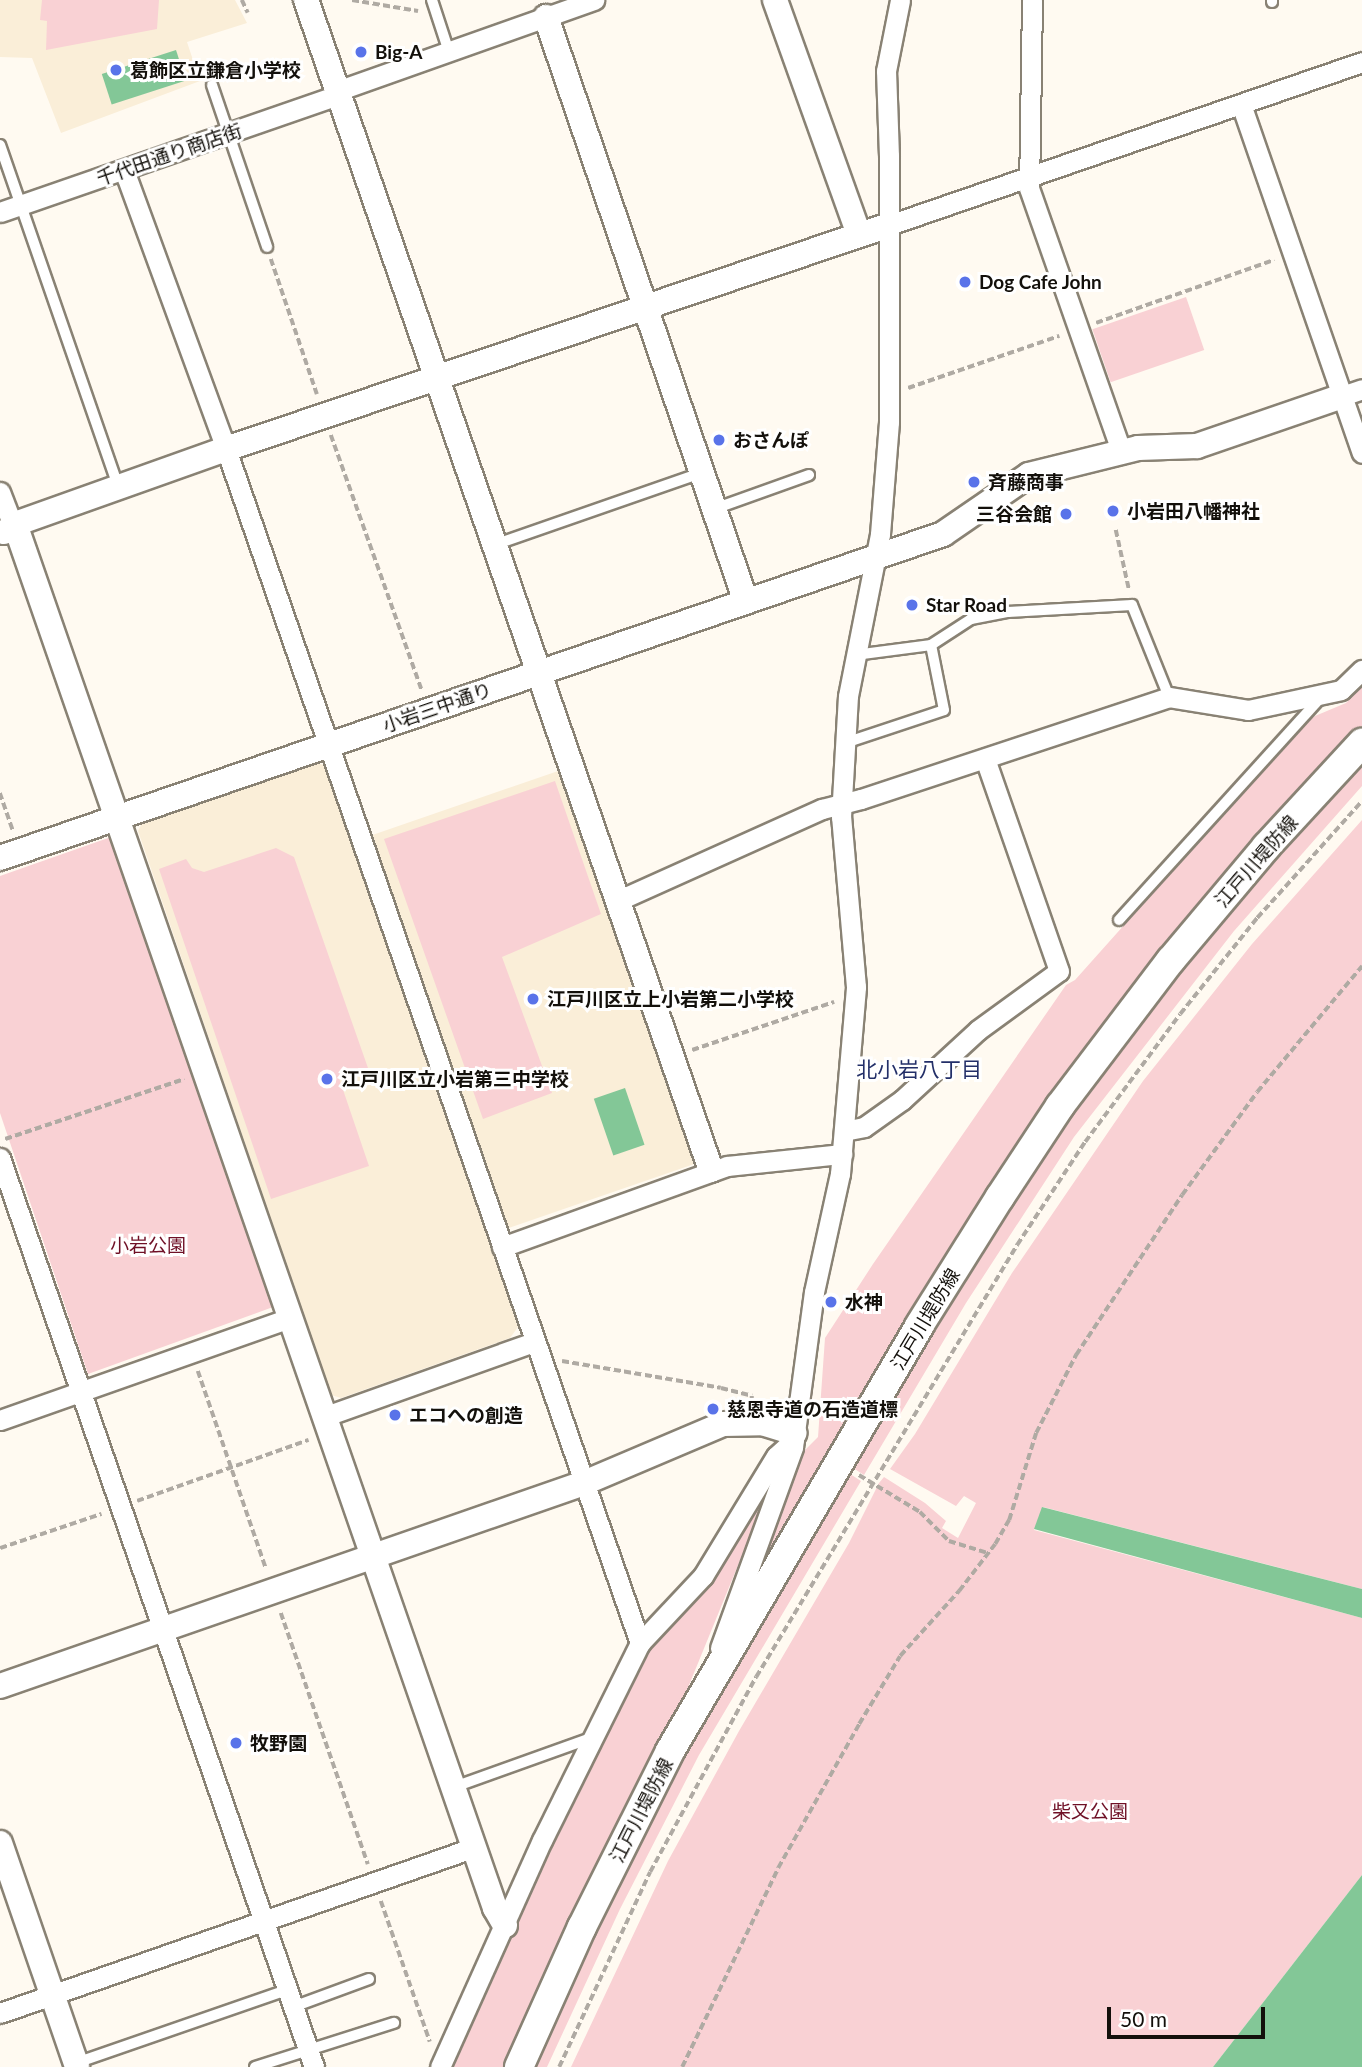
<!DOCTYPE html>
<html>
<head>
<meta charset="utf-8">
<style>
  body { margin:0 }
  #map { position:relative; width:1362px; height:2067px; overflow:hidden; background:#fffaf1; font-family:Lato,"Noto Sans JP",sans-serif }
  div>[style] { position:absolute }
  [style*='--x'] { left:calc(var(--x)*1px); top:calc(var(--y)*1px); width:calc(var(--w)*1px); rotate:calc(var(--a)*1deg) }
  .built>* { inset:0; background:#faeed8; transform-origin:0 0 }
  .green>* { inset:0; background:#f9d1d4; transform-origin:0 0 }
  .water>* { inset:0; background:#83c797; transform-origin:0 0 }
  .path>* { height:3.5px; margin-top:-1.75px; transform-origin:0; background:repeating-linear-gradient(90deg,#afaaa3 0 7px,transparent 0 10.5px) }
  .roads { filter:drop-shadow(2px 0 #898274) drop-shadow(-2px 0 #898274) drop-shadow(0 2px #898274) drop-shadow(0 -2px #898274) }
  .service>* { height:10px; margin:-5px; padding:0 5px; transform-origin:5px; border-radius:5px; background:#fff }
  .minor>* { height:19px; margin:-9.5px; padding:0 9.5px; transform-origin:9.5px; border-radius:9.5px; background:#fff }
  .tertiary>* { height:24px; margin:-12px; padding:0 12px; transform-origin:12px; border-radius:12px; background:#fff }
  .secondary>* { height:28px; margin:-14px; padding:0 14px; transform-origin:14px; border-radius:14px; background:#fff }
  .dots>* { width:19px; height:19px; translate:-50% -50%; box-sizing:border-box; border:4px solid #fff; border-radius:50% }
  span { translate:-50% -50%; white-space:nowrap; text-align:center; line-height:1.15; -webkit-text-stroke:6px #fff; paint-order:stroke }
  .poi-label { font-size:19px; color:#13100b; font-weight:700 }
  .left { translate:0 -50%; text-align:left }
  .right { translate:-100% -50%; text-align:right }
  .street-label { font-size:19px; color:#13100b }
  .park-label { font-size:19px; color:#6f1026 }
  .neighbourhood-label { font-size:21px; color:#232f68 }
  .scale { position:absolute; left:1107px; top:2007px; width:158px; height:32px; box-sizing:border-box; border:4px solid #13100b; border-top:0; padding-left:9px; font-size:21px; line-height:24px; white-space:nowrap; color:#13100b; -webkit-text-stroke:5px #fff; paint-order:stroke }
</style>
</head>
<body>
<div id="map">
  <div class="built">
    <div style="clip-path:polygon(0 0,235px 0,247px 23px,187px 42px,200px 81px,61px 133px,32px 58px,0 57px)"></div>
    <div style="clip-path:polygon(316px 763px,324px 765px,518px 1327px,510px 1338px,341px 1398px,331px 1395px,138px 831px,143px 821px)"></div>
    <div style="left:561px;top:770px;width:416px;height:201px;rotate:71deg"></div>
  </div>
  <div class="green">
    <div style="clip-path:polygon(42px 0,159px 0,157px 29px,46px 50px,47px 21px,40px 20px)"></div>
    <div style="left:1186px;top:297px;width:56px;height:99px;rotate:71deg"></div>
    <div style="clip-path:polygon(1362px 686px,1362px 726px,1270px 822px,1174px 935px,1053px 1093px,749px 1592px,804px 1451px,818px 1437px,825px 1338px,873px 1264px,1066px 985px,1075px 980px,1301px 727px,1315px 716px,1346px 703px)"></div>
    <div style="clip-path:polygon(1362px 762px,1362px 786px,1234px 931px,1074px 1137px,966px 1303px,864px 1475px,850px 1466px,1031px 1171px,1086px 1094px,1171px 981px)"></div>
    <div style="clip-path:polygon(555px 781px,601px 914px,502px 957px,552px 1093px,483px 1119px,384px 839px)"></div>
    <div style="clip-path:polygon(1362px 820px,1362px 1589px,1043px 1507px,1034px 1530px,1362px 1618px,1362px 1875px,1213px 2067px,571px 2067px,668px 1861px,739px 1731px,849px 1543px,879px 1483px,884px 1477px,925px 1503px,946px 1521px,942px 1528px,958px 1538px,976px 1503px,964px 1496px,956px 1506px,890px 1469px,915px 1434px,1012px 1273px,1143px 1081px,1252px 944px)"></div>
    <div style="clip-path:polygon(111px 837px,273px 1307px,88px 1374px,0 1113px,0 876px)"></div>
    <div style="clip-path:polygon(276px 848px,294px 857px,368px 1068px,339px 1078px,369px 1166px,271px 1199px,159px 869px,186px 859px,192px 868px,204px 872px)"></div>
    <div style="clip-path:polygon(779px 1465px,678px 1712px,504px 2067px,448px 2067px,506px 1934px,642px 1658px)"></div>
    <div style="clip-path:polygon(847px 1472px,861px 1481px,699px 1755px,620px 1909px,547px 2067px,532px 2067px,668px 1778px)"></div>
  </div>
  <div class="water">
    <div style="left:176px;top:50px;width:32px;height:78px;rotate:72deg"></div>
    <div style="left:625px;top:1088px;width:60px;height:33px;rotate:71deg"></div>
    <div style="clip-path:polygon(1042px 1507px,1362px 1589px,1362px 1618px,1034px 1529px)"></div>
    <div style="clip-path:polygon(1362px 1875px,1362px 2067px,1213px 2067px)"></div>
  </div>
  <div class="path">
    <div style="--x:242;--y:0;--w:14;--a:65"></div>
    <div style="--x:352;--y:0;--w:67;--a:9.5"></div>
    <div style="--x:271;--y:259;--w:143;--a:71.2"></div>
    <div style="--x:1096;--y:323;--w:189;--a:-19.5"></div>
    <div style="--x:908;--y:388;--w:160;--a:-19"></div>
    <div style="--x:331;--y:435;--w:272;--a:70.4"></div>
    <div style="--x:1116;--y:530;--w:60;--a:77.6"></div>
    <div style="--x:0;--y:793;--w:39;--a:71"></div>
    <div style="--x:692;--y:1050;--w:150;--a:-18.7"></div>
    <div style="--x:5;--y:1139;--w:189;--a:-18.5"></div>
    <div style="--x:562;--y:1361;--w:161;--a:9.6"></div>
    <div style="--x:721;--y:1388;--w:32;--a:14"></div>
    <div style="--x:752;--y:1396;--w:5;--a:90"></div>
    <div style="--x:198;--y:1371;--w:209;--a:71"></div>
    <div style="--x:859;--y:1475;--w:71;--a:31.2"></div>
    <div style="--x:920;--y:1512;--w:41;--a:45"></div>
    <div style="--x:949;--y:1541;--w:41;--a:17.1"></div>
    <div style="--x:137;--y:1501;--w:182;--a:-19.6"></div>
    <div style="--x:0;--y:1548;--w:107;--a:-18.6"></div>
    <div style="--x:281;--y:1613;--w:266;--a:70.9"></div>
    <div style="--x:381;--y:1901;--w:149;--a:70.8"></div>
    <div style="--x:559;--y:2067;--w:215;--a:-65"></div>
    <div style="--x:650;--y:1872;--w:222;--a:-61.5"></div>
    <div style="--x:756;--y:1677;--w:505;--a:-58.86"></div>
    <div style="--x:1017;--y:1245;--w:123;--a:-56.6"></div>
    <div style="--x:1085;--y:1142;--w:159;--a:-53.4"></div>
    <div style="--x:1180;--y:1014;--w:123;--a:-51.3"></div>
    <div style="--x:1257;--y:918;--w:157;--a:-48.1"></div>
    <div style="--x:682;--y:2067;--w:221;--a:-64.2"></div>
    <div style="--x:778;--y:1868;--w:165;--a:-60.6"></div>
    <div style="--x:859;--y:1724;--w:79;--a:-58.9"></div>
    <div style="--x:900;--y:1656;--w:88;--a:-47.8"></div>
    <div style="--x:959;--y:1591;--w:59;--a:-52.5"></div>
    <div style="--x:995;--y:1544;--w:28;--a:-60"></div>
    <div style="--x:1009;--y:1520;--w:91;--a:-72.8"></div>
    <div style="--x:1036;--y:1433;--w:88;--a:-62.9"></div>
    <div style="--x:1076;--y:1355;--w:192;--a:-56.5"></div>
    <div style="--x:1182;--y:1195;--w:127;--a:-53.9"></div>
    <div style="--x:1257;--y:1092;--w:164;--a:-50.2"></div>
  </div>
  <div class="roads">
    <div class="service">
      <div style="--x:432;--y:0;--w:55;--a:71.9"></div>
      <div style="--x:1272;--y:0;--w:2;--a:90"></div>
      <div style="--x:212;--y:85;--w:171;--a:71.2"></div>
      <div style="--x:0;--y:145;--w:361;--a:70.9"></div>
      <div style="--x:714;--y:509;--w:101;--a:-19.7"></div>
      <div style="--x:494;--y:545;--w:219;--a:-19.2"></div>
      <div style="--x:855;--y:655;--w:77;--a:-7.5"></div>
      <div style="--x:931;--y:645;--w:48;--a:-33"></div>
      <div style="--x:971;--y:619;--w:38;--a:-11"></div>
      <div style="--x:1008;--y:612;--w:124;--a:-3.2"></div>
      <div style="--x:1132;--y:605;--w:99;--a:68.1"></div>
      <div style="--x:845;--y:743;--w:104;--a:-18.4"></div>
      <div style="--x:944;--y:710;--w:66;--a:-101.3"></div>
      <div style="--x:1119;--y:920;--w:301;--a:-47.8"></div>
      <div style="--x:454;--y:1787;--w:145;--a:-19.7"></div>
      <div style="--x:293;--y:2007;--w:81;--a:-20.2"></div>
      <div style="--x:76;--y:2063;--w:223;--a:-19.1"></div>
      <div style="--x:255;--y:2067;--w:146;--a:-17.6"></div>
    </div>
    <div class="minor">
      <div style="--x:1032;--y:0;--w:188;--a:90.9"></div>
      <div style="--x:1029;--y:188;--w:281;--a:70.7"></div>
      <div style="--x:337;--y:91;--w:273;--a:-19.5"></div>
      <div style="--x:1241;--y:104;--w:369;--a:70.9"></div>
      <div style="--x:124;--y:170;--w:297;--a:69.9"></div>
      <div style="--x:226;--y:449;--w:1264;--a:70.88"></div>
      <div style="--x:640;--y:1643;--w:220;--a:116.4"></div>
      <div style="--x:542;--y:1840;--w:249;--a:114.2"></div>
      <div style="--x:0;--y:212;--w:358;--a:-19.1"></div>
      <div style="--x:889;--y:225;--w:500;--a:-19.01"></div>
      <div style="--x:1342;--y:396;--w:21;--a:-19"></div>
      <div style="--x:0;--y:492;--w:39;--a:69"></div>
      <div style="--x:617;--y:901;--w:225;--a:-24.2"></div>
      <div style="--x:822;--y:809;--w:40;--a:-14.4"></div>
      <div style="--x:861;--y:799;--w:324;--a:-18.3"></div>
      <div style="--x:1169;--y:697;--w:80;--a:9.3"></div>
      <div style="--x:1248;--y:710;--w:95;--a:-12.1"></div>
      <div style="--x:1341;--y:690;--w:29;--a:-44"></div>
      <div style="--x:844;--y:1131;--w:20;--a:-11"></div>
      <div style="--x:864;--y:1127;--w:47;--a:-35.4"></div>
      <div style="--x:902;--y:1100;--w:103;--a:-42.6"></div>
      <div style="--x:978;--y:1030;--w:100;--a:-36.1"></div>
      <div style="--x:1059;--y:971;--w:225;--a:-109.2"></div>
      <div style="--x:0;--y:1158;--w:962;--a:70.94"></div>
      <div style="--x:502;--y:1247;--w:239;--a:-19.8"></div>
      <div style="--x:727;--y:1166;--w:116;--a:-6"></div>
      <div style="--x:326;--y:1416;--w:221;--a:-19.6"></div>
      <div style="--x:0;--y:1420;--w:307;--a:-19.4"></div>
      <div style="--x:640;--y:1643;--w:92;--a:-46.8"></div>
      <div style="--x:703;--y:1576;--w:140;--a:-58.7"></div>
      <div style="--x:776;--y:1456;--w:24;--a:-42"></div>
      <div style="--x:720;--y:1648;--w:214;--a:-70"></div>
      <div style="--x:793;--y:1447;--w:156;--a:-82.3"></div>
      <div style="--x:814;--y:1292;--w:121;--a:-77.6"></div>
      <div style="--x:840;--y:1174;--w:188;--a:-85.1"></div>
      <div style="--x:856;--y:987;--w:171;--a:-95"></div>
      <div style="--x:841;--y:817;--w:121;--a:-86.7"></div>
      <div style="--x:848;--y:696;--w:165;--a:-78.8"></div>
      <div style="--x:880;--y:534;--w:112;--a:-85.4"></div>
      <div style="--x:889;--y:422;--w:266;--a:-90"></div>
      <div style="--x:889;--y:156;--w:85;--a:-92"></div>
      <div style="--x:886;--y:71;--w:72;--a:-78.8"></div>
      <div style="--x:0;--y:2013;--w:503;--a:-19.26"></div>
    </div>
    <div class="tertiary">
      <div style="--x:306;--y:0;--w:1238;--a:70.91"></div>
      <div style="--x:775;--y:0;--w:249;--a:70.3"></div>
      <div style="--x:546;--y:17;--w:615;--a:71.12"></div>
      <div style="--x:16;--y:527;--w:1462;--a:70.87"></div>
      <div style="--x:495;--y:1908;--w:20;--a:60"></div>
      <div style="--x:4;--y:532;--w:13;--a:-23"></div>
      <div style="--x:16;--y:527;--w:3;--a:-108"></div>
      <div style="--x:15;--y:524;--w:224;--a:-19.6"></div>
      <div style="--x:226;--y:449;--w:700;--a:-18.67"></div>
      <div style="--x:0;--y:858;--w:997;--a:-18.96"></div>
      <div style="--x:943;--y:534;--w:104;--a:-34.5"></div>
      <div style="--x:1029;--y:475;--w:112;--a:-13.9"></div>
      <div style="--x:1138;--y:448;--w:59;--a:-1.9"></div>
      <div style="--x:1197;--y:446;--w:153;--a:-19"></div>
      <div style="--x:0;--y:1686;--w:618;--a:-19.17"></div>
      <div style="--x:584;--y:1483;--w:151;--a:-23"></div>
      <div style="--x:723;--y:1424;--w:39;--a:-1"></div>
      <div style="--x:762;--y:1423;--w:34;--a:17"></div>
      <div style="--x:0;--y:1843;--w:237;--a:71"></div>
    </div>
    <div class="secondary">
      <div style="--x:519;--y:2067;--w:154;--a:-65.8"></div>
      <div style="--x:582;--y:1927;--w:197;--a:-63.4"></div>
      <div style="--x:670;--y:1751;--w:493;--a:-59.6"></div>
      <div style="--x:919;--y:1326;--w:152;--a:-57.9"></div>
      <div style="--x:1000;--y:1197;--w:109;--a:-56.6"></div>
      <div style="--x:1060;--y:1106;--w:183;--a:-52.8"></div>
      <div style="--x:1171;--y:960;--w:148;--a:-49.9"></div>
      <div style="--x:1266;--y:847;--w:142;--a:-47.3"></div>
    </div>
  </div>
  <div class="dots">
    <div style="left:361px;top:52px;background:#5973e9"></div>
    <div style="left:116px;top:70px;background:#5973e9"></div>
    <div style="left:965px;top:282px;background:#5973e9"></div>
    <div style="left:719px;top:440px;background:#5973e9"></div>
    <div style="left:974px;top:482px;background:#5973e9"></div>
    <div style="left:1113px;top:511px;background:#5973e9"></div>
    <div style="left:1066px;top:514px;background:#5973e9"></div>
    <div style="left:912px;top:605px;background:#5973e9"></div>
    <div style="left:533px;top:999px;background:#5973e9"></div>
    <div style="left:327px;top:1079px;background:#5973e9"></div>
    <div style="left:831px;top:1302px;background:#5973e9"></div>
    <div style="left:713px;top:1409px;background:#5973e9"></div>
    <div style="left:395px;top:1415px;background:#5973e9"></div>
    <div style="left:236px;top:1743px;background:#5973e9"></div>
  </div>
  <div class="poi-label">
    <span class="left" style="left:375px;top:52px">Big-A</span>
    <span class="left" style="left:130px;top:70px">葛飾区立鎌倉小学校</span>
    <span class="left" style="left:979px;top:282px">Dog Cafe John</span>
    <span class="left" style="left:733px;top:440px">おさんぽ</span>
    <span class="left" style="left:988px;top:482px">斉藤商事</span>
    <span class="left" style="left:1127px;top:511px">小岩田八幡神社</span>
    <span class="right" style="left:1052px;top:514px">三谷会館</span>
    <span class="left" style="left:926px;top:605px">Star Road</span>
    <span class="left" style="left:547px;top:999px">江戸川区立上小岩第二小学校</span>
    <span class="left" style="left:341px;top:1079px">江戸川区立小岩第三中学校</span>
    <span class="left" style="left:845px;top:1302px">水神</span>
    <span class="left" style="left:727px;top:1409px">慈恩寺道の石造道標</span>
    <span class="left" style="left:409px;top:1415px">エコへの創造</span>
    <span class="left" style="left:250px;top:1743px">牧野園</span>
  </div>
  <div class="street-label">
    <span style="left:169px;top:154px;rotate:-19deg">千代田通り商店街</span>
    <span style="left:437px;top:707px;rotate:-19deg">小岩三中通り</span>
    <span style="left:1256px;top:861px;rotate:-49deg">江戸川堤防線</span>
    <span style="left:925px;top:1319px;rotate:-59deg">江戸川堤防線</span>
    <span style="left:641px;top:1810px;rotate:-63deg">江戸川堤防線</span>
  </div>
  <div class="park-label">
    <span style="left:148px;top:1245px">小岩公園</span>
    <span style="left:1090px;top:1811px">柴又公園</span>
  </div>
  <div class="neighbourhood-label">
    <span style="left:919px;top:1069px">北小岩八丁目</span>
  </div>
  <div class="scale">50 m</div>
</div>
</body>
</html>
